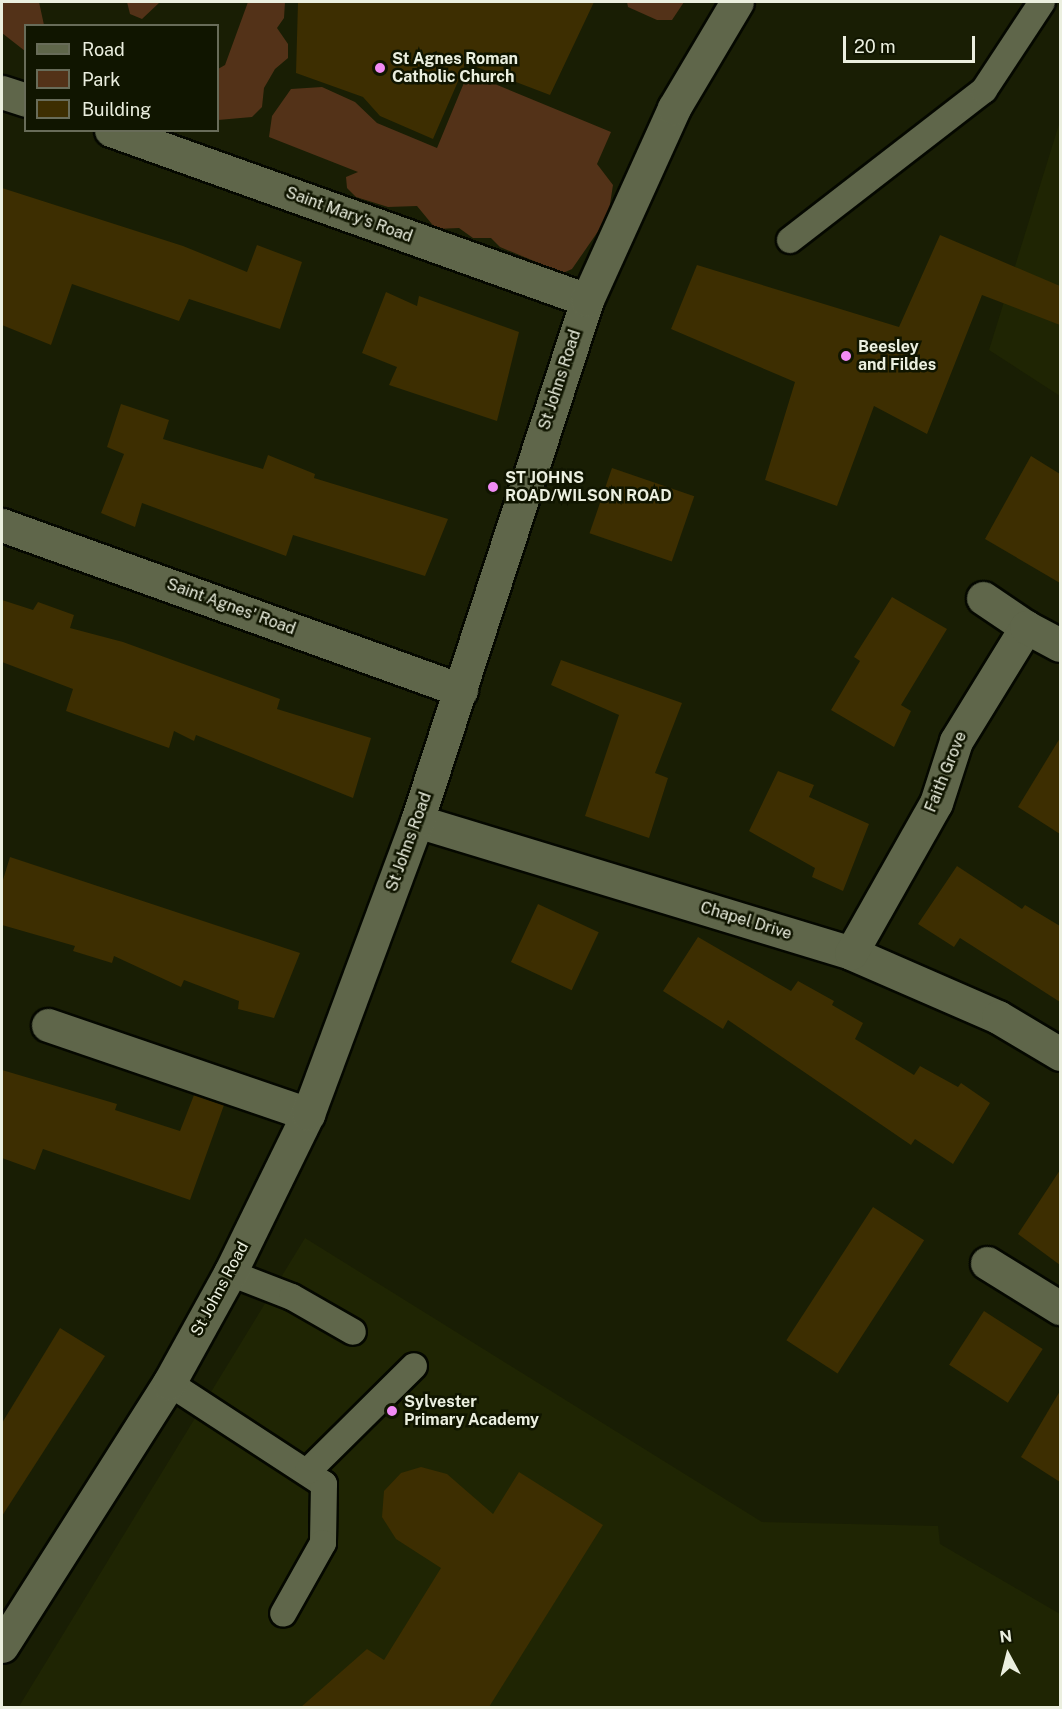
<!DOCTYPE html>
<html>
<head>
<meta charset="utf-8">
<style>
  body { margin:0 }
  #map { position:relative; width:1062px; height:1709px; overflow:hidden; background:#191e04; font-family:"Public Sans",sans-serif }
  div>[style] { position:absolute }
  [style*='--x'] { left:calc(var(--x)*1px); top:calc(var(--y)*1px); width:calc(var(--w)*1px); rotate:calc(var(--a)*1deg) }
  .built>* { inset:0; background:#1f2503 }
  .green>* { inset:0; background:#533218 }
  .building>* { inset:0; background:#3d2e01; transform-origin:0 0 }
  .roads { filter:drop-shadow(2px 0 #050800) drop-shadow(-2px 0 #050800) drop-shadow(0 2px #050800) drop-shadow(0 -2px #050800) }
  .lane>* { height:26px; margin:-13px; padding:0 13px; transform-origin:13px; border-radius:13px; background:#5f664a }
  .street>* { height:33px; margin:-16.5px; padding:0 16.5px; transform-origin:16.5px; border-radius:16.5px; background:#5f664a }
  .secondary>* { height:33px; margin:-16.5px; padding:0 16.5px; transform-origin:16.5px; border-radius:16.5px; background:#5f664a }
  .dots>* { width:16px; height:16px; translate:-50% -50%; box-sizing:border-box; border:3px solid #101500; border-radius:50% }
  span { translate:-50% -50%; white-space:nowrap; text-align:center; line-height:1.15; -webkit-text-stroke:5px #101500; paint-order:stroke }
  .poi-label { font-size:16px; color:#ebefdf; font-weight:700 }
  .left { translate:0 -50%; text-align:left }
  .street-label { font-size:16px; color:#ebefdf }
  .frame { position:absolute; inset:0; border:3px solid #ebefdf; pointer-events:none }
  .legend { position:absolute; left:24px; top:24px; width:195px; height:108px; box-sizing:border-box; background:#101500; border:2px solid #686c59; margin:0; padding:8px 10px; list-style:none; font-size:18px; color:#ebefdf }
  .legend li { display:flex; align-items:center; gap:12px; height:30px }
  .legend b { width:30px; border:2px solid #686c59 }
  .north { position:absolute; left:978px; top:1625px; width:60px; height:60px; -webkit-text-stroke:4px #101500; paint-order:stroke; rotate:353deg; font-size:16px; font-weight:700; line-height:24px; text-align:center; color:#ebefdf }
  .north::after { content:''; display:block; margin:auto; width:21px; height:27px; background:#ebefdf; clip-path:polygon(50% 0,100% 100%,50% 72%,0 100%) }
  .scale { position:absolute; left:843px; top:36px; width:132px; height:27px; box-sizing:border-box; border:3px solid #ebefdf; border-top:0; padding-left:8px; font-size:18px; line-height:21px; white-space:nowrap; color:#ebefdf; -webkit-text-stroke:4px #101500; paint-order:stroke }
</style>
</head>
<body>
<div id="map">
  <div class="built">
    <div style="clip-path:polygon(1060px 121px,1060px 396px,989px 350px)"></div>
    <div style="clip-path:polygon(305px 1238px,762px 1522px,938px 1526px,940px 1544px,1060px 1614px,1060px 1707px,18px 1708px)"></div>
  </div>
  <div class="green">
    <div style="clip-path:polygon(2px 2px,39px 2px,44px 25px,26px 26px,25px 51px,2px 33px)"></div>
    <div style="clip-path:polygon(127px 2px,160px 2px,142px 19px,130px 14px)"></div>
    <div style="clip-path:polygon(248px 2px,285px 2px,284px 18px,277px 28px,288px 44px,288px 58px,275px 69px,264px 88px,262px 107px,252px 117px,218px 120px,218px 69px,225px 65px)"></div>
    <div style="clip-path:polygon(627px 2px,684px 2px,672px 20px,657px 20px,628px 7px)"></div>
    <div style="clip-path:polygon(468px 73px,611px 132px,597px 164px,613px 185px,608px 217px,572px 269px,563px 273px,500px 247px,491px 238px,473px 238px,459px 228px,436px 229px,417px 206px,388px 207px,356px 197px,347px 188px,346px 177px,358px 172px,269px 137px,272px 116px,291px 89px,322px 87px,355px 102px,377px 123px,437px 148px)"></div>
  </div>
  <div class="building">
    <div style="clip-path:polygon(298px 2px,594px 2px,550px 95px,466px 63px,433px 139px,380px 116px,363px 97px,296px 73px)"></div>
    <div style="clip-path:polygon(2px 188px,183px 246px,247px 272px,257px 245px,302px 262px,280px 329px,189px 299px,179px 321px,72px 284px,51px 345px,2px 325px)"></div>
    <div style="clip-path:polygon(940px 235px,1060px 286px,1060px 325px,982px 295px,927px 434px,874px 406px,837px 506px,765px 480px,795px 382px,671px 329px,697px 265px,899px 327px)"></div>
    <div style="clip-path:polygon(386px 292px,417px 306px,419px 296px,519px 332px,497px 421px,389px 385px,397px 367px,362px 353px)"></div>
    <div style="clip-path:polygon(121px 404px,169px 420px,163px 439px,263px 469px,268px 455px,315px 474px,314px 478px,448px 519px,425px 576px,293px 535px,286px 556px,142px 503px,135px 527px,101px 513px,124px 454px,107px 447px)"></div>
    <div style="clip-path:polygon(1031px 456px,1060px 474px,1060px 583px,985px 539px)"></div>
    <div style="left:612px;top:468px;width:87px;height:69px;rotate:19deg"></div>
    <div style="clip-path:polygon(892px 597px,947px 629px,901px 705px,911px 711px,894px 747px,831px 710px,860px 661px,854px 657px)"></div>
    <div style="clip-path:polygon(2px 600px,33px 610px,38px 602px,74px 615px,70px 628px,123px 642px,280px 699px,277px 709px,371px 738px,353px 798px,196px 735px,194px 741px,174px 731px,169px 748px,66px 711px,73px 689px,2px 662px)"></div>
    <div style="clip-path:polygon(561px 660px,682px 703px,655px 773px,668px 778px,649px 838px,585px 816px,619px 715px,551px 685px)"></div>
    <div style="clip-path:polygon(1060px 738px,1060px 834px,1018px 807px)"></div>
    <div style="clip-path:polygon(778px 771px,814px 785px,809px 797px,869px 824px,843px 891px,812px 877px,815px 868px,749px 831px)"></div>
    <div style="clip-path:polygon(10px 857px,300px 953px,274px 1018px,238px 1009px,239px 1001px,184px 980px,181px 987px,114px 956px,112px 963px,73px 951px,75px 946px,2px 925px,2px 883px)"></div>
    <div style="clip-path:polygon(957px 866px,1022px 909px,1025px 905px,1060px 926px,1060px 1002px,960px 938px,954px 947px,918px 924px)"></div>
    <div style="left:538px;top:904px;width:67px;height:64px;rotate:25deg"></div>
    <div style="clip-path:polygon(698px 937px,791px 991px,798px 981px,834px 1001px,832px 1005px,863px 1023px,855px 1039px,914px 1075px,920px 1066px,958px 1087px,961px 1083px,990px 1103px,953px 1164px,915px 1139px,911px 1145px,728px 1020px,723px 1029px,663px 991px)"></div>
    <div style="clip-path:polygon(2px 1070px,117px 1104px,115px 1110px,180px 1131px,194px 1095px,224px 1105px,190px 1200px,43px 1149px,35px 1170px,2px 1158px)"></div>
    <div style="clip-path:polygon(1060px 1170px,1060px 1265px,1018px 1234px)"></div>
    <div style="left:873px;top:1207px;width:61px;height:159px;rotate:33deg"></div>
    <div style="left:984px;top:1311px;width:70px;height:64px;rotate:33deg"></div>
    <div style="clip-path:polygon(60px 1328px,105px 1356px,2px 1516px,2px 1423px)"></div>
    <div style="clip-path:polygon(1060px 1391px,1060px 1482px,1021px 1457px)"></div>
    <div style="clip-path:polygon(421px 1467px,447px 1474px,493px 1514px,519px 1472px,603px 1525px,489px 1707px,301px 1707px,367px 1649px,384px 1660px,441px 1568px,396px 1539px,382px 1517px,384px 1491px,401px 1473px)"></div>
  </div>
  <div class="roads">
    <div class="lane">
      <div style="--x:790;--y:240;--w:245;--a:-37.7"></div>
      <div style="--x:984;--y:90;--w:105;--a:-56.6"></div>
      <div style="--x:230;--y:1273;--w:66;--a:21.2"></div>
      <div style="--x:292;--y:1297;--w:70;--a:29.8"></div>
      <div style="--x:169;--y:1383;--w:185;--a:33.1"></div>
      <div style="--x:324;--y:1484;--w:59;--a:91"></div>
      <div style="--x:323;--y:1543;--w:81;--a:119.4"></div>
      <div style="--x:308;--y:1471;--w:149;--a:-44.7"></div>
    </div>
    <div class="street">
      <div style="--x:2;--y:92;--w:25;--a:18"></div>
      <div style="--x:111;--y:130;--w:505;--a:19.65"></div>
      <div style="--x:2;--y:525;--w:488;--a:19.8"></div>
      <div style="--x:983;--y:598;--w:52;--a:34"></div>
      <div style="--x:417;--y:821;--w:454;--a:16.9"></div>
      <div style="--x:851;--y:953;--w:160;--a:23.5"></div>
      <div style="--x:998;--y:1017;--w:72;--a:30.8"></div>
      <div style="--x:851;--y:953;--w:172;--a:-60.5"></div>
      <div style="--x:936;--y:803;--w:65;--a:-72.1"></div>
      <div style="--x:956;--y:741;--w:134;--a:-58.4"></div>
      <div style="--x:1026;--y:627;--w:38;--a:28"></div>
      <div style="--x:48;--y:1025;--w:275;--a:18.9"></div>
      <div style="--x:987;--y:1263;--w:86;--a:31.7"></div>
    </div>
    <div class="secondary">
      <div style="--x:2;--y:1646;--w:312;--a:-57.6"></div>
      <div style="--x:169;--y:1383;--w:126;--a:-61"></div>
      <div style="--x:230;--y:1273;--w:177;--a:-63.9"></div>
      <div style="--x:308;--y:1114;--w:313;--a:-69.6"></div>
      <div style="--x:417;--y:821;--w:548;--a:-71.93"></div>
      <div style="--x:587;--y:300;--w:211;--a:-65.6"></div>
      <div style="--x:674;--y:108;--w:123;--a:-59.3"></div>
    </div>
  </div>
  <div class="dots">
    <div style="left:380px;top:68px;background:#f18bf5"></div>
    <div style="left:846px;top:356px;background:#f18bf5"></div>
    <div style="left:493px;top:487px;background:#f18bf5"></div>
    <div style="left:392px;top:1411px;background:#f18bf5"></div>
  </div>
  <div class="poi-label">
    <span class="left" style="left:392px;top:68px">St Agnes Roman<br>Catholic Church</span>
    <span class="left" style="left:858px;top:356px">Beesley<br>and Fildes</span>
    <span class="left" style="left:505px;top:487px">ST JOHNS<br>ROAD/WILSON ROAD</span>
    <span class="left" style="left:404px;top:1411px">Sylvester<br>Primary Academy</span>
  </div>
  <div class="street-label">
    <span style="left:349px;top:215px;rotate:20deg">Saint Mary's Road</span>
    <span style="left:560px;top:380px;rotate:-72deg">St Johns Road</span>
    <span style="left:231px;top:607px;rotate:20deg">Saint Agnes' Road</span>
    <span style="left:946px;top:772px;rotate:-68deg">Faith Grove</span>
    <span style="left:409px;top:842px;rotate:-70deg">St Johns Road</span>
    <span style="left:746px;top:921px;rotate:17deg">Chapel Drive</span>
    <span style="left:220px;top:1289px;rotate:-62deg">St Johns Road</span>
  </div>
  <div class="frame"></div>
  <ul class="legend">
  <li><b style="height:8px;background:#5f664a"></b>Road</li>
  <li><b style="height:16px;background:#533218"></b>Park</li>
  <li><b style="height:16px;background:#3d2e01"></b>Building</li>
  </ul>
  <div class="north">N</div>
  <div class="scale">20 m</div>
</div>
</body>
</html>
